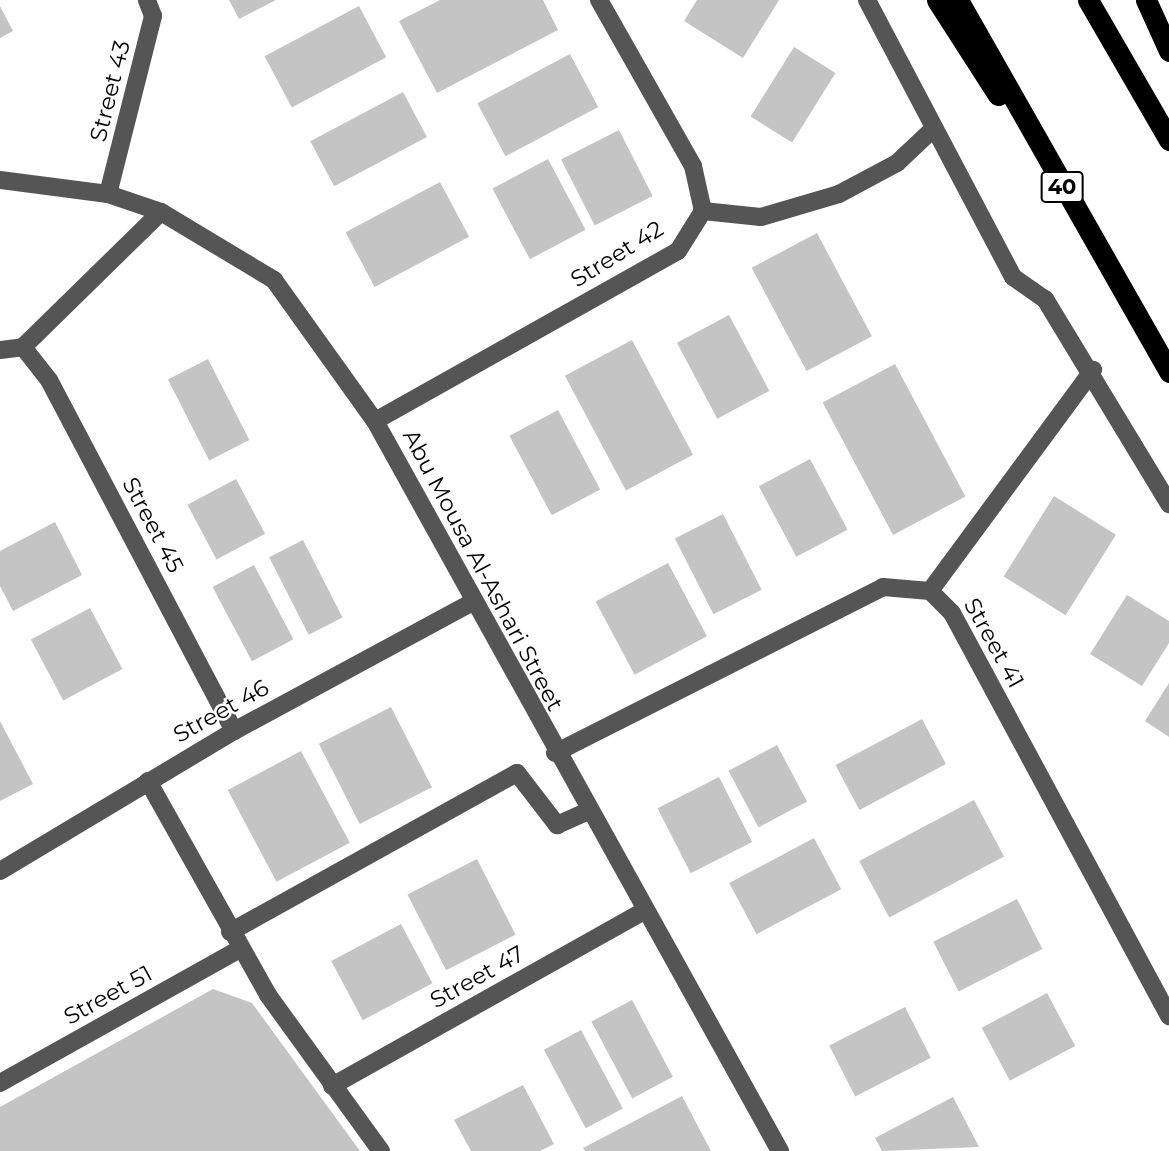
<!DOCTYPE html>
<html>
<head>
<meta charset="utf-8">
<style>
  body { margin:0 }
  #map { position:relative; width:1169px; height:1151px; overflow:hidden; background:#fff; font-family:Montserrat,sans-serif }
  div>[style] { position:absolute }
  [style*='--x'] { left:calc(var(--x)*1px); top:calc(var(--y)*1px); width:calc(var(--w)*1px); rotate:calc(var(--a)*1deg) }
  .building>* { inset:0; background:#c4c4c4; transform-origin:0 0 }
  .minor>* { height:18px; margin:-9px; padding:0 9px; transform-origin:9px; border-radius:9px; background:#555 }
  .highway>* { height:21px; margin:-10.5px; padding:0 10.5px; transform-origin:10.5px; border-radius:10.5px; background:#000 }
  span { translate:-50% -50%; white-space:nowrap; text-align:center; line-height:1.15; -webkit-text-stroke:5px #fff; paint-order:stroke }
  .shield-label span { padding:2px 5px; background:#fff; border:2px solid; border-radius:5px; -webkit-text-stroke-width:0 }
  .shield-label { font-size:21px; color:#000; font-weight:700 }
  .street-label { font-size:23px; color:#000 }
</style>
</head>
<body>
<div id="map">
  <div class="building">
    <div style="clip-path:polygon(229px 0,276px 0,239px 19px)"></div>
    <div style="clip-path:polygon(440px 0,543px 0,558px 30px,437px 93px,399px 21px)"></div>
    <div style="clip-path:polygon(697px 0,779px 0,743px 58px,684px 21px)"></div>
    <div style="clip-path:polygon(0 6px,13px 31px,0 38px)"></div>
    <div style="left:359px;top:6px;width:58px;height:107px;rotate:62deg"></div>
    <div style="left:794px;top:47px;width:49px;height:82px;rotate:32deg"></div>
    <div style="left:570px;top:54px;width:60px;height:105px;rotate:62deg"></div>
    <div style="left:403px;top:92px;width:51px;height:105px;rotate:62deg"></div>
    <div style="left:619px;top:130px;width:74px;height:65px;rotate:63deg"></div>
    <div style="left:548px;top:159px;width:80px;height:63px;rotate:62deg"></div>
    <div style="left:440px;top:182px;width:62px;height:107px;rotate:62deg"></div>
    <div style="left:817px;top:233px;width:117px;height:74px;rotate:62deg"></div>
    <div style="left:729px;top:315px;width:86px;height:59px;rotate:62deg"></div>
    <div style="left:632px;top:340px;width:130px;height:76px;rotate:62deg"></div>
    <div style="left:208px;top:359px;width:91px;height:45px;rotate:63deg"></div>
    <div style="left:895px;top:364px;width:150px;height:82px;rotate:62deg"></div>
    <div style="left:558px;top:410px;width:90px;height:55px;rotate:62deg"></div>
    <div style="left:810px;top:459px;width:80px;height:58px;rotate:62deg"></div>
    <div style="left:236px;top:479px;width:62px;height:55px;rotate:62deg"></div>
    <div style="left:1054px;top:496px;width:73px;height:95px;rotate:32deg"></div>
    <div style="left:723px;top:514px;width:85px;height:54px;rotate:63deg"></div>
    <div style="clip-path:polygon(55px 522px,82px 575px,13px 611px,0 586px,0 551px)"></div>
    <div style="left:303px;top:540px;width:87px;height:38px;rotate:63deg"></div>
    <div style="left:668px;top:563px;width:83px;height:82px;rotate:62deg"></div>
    <div style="left:254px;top:565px;width:84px;height:47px;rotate:62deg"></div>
    <div style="clip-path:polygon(1127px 595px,1169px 621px,1169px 643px,1142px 686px,1090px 654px)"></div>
    <div style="left:90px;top:608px;width:69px;height:67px;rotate:62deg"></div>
    <div style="clip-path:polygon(1169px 683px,1169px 737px,1145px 721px)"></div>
    <div style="left:391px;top:707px;width:90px;height:81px;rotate:63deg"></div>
    <div style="left:922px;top:719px;width:51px;height:98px;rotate:62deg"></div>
    <div style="clip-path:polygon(0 721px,33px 784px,0 801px)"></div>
    <div style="left:777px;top:745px;width:64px;height:55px;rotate:62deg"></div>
    <div style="left:301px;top:751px;width:104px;height:83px;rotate:62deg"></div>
    <div style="left:719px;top:777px;width:73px;height:69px;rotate:63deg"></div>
    <div style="left:974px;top:800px;width:64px;height:130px;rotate:62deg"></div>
    <div style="left:814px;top:838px;width:58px;height:96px;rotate:62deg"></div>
    <div style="left:477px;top:859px;width:85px;height:78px;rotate:63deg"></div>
    <div style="left:1017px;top:899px;width:56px;height:94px;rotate:63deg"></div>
    <div style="left:401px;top:924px;width:67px;height:79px;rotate:62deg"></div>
    <div style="clip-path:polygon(213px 989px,252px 1003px,360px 1151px,0 1151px,0 1107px)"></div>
    <div style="left:1047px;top:993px;width:60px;height:74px;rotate:62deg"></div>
    <div style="left:632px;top:1000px;width:87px;height:46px;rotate:62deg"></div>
    <div style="left:905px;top:1007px;width:57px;height:85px;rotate:63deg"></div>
    <div style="left:581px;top:1030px;width:89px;height:42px;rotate:62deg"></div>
    <div style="clip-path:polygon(523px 1085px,554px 1144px,540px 1151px,471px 1151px,454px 1120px)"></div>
    <div style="clip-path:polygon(682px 1096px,711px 1151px,585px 1151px,583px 1148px)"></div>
    <div style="clip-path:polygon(953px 1097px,979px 1147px,882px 1151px,875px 1138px)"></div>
  </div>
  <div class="minor">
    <div style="--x:867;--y:0;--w:313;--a:62.2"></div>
    <div style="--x:1013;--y:277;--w:39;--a:35"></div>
    <div style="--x:1045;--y:299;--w:240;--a:58.8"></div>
    <div style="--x:0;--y:180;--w:109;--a:7.4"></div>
    <div style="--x:108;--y:194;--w:56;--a:18.8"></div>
    <div style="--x:161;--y:212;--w:132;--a:31"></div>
    <div style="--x:274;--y:280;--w:173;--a:54.4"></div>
    <div style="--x:375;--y:421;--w:835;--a:60.98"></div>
    <div style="--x:108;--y:194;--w:184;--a:-75.8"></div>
    <div style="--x:153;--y:16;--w:17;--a:-111"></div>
    <div style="--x:703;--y:211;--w:58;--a:5.9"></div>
    <div style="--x:761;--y:217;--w:81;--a:-16.4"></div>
    <div style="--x:839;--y:194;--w:66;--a:-28.1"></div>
    <div style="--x:897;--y:163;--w:47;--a:-43.3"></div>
    <div style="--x:23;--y:347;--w:42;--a:51.8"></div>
    <div style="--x:49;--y:380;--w:397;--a:62.2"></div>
    <div style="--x:0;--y:350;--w:23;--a:-7"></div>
    <div style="--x:23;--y:347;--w:193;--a:-44.4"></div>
    <div style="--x:375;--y:421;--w:347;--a:-29.3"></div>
    <div style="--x:678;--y:251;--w:47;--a:-58"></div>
    <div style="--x:703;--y:211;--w:46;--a:-102.5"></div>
    <div style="--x:693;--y:166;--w:191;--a:-119.5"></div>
    <div style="--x:930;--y:591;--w:275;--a:-53.6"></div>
    <div style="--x:555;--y:753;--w:368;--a:-26.8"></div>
    <div style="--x:883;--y:587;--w:47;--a:4.9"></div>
    <div style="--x:930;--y:591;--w:31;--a:45"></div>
    <div style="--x:952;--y:613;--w:458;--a:61.7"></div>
    <div style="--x:148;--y:781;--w:245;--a:60.7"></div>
    <div style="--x:268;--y:995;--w:193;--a:54.1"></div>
    <div style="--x:0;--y:871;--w:273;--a:-30.9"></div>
    <div style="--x:234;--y:731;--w:269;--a:-28.4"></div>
    <div style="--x:230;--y:932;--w:328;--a:-29"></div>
    <div style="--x:517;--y:773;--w:66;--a:52.4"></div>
    <div style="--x:557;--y:825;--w:35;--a:-24"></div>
    <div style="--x:0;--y:1083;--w:275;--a:-29.2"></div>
    <div style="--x:332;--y:1086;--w:359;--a:-29.3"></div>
  </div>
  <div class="highway">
    <div style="--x:937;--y:0;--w:113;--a:57.3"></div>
    <div style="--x:958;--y:0;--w:428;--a:60.4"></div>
    <div style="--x:1088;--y:0;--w:162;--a:59.9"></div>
    <div style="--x:1146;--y:0;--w:56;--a:65.7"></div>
  </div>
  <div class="shield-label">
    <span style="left:1062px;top:187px">40</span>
  </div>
  <div class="street-label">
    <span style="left:110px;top:91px;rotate:-76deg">Street 43</span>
    <span style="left:617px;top:254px;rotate:-32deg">Street 42</span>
    <span style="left:153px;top:525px;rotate:62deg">Street 45</span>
    <span style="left:483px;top:570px;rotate:62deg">Abu Mousa Al-Ashari Street</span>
    <span style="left:994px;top:643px;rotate:61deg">Street 41</span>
    <span style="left:221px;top:711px;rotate:-29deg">Street 46</span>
    <span style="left:477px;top:977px;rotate:-29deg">Street 47</span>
    <span style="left:108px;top:995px;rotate:-29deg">Street 51</span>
  </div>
</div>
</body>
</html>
